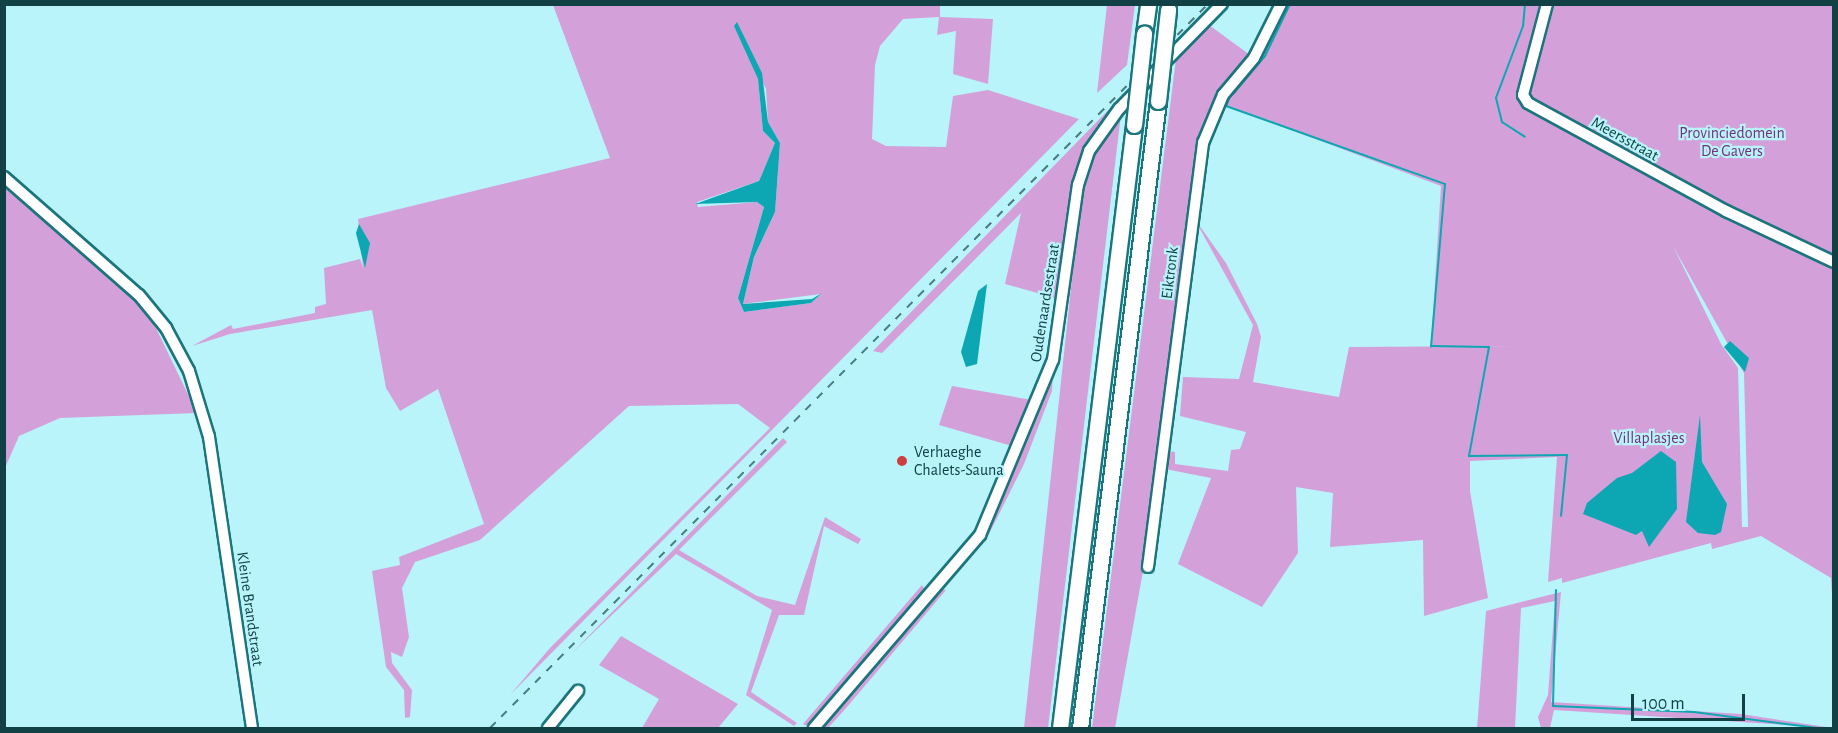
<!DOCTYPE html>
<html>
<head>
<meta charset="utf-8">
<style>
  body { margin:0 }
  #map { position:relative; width:1838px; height:733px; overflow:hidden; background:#b9f4fa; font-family:"Alegreya Sans",sans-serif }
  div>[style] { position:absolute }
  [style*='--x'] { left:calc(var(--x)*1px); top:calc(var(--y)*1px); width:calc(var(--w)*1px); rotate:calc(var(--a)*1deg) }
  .green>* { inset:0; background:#d4a0d9 }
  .water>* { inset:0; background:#0da7b3 }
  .stream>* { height:2px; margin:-1px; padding:0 1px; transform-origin:1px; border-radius:1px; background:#0da7b3 }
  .roads { filter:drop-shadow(2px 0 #1b757d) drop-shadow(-2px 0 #1b757d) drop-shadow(0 2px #1b757d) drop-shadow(0 -2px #1b757d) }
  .minor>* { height:10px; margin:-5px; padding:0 5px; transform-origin:5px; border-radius:5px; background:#fff }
  .highway>* { height:15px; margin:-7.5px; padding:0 7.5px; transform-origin:7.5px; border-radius:7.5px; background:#fff }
  .rail>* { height:2px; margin-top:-1px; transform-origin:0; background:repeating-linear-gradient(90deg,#497d82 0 8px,transparent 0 16px) }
  .bridges { filter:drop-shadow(2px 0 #1b757d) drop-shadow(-2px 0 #1b757d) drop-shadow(0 2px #1b757d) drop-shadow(0 -2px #1b757d) }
  .highway-bridge>* { height:15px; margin:-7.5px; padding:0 7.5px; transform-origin:7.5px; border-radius:7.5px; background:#fff }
  .dots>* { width:16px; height:16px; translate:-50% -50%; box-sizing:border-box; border:3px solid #b9f4fa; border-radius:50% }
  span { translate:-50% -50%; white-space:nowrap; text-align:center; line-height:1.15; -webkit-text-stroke:4.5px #b9f4fa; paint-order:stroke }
  .park-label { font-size:16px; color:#752f7d }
  .street-label { font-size:16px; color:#114145 }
  .poi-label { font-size:16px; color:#114145 }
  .left { translate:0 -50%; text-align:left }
  .frame { position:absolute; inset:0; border:6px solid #114145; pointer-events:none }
  .scale { position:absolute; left:1631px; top:694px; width:114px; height:27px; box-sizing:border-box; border:3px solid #114145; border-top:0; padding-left:8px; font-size:18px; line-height:21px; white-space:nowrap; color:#114145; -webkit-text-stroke:4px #b9f4fa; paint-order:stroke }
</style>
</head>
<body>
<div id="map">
  <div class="green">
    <div style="clip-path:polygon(evenodd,553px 5px,940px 5px,940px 17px,993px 19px,988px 84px,953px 74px,956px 31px,937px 35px,939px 17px,903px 19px,880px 46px,875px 65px,872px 139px,886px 146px,946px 147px,953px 96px,988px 90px,1079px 119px,510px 695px,550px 648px,770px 428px,738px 404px,629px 406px,480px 540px,415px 562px,402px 588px,409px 637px,402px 657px,391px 652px,392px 663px,412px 690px,410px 717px,405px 718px,404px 690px,386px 667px,372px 571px,400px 565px,399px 557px,484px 524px,438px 389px,400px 411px,386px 388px,372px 310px,230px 334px,192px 346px,231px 325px,233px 329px,315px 313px,315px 307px,326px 304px,324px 268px,360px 259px,363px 268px,358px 219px,610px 158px,553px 5px,736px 25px,766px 89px,768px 122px,780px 143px,775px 212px,754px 257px,743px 304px,821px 294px,811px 303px,744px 312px,738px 298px,764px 207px,757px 202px,698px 207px,697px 202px,759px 181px,775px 143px,763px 131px,758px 79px,736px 25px)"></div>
    <div style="clip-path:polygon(1107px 5px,1135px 5px,1127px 65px,1097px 93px)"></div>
    <div style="clip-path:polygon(evenodd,1287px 5px,1833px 5px,1833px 610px,1831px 578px,1761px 536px,1712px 549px,1711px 543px,1562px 583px,1562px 578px,1548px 582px,1557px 457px,1470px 461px,1470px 491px,1488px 598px,1424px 616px,1423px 540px,1330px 547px,1333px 493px,1296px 487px,1298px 553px,1262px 607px,1178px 564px,1211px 478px,1165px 469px,1166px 451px,1175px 452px,1175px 464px,1228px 471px,1231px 450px,1240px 449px,1246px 432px,1180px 416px,1183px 377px,1239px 379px,1253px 325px,1194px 218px,1226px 263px,1257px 324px,1261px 337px,1253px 382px,1339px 397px,1349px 347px,1518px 346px,1431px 346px,1441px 186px,1222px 104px,1264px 50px,1287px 5px,1673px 246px,1744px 373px,1748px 527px,1742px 527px,1738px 368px,1721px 344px,1673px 246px)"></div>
    <div style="clip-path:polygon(1209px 25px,1250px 55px,1214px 102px,1200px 137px,1146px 554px,1115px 728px,1092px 728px,1176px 59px)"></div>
    <div style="clip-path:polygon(1123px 95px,1080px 163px,1059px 299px,1005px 284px,1021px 213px,882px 353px,873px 351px)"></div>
    <div style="clip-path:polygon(1121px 114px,1048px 728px,1024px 728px,1082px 185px,1092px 154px)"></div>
    <div style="clip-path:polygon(4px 185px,126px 289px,154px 324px,197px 413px,60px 418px,19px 436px,5px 468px)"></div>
    <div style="clip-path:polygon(1053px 370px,1052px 391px,1024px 464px,986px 540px)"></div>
    <div style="clip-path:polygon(952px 386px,1032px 400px,1012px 446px,939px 425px)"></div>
    <div style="clip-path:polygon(783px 438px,787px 442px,679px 550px,757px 596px,795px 605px,825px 517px,861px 539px,858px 544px,824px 526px,804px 615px,779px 615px,751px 692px,797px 723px,794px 726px,746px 695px,772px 610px,676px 554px,572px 653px)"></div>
    <div style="clip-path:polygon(922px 585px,925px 590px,811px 728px,803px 724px)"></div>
    <div style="clip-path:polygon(941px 589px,946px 590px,847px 707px,828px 728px,819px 728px)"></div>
    <div style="clip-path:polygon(1561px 592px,1551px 702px,1741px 714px,1833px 728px,1554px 710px,1550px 728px,1541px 728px,1538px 717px,1548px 695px,1555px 601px,1521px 608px,1515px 728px,1477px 728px,1486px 611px)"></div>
    <div style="clip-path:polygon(621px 636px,738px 704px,718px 728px,642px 728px,659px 699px,599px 665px)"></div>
  </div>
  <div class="water">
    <div style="clip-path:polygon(737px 22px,762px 73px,768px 122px,780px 143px,775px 212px,754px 257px,743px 304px,812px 299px,822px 293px,811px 303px,744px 312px,738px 298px,764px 207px,757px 202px,695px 204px,759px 181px,775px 143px,763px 131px,758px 79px,734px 26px)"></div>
    <div style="clip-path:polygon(359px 224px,370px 243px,365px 268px,356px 233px)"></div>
    <div style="clip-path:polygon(987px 284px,977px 364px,966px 367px,961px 352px,978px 291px)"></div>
    <div style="clip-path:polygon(1730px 341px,1749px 358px,1745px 372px,1724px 347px)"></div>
    <div style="clip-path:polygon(1700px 415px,1702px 462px,1727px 504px,1721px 532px,1715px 535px,1698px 533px,1686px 522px)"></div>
    <div style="clip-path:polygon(1661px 451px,1676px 462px,1677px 509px,1649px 547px,1642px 531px,1636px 535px,1583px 514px,1587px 503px,1617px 478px,1632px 473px)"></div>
  </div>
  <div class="stream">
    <div style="--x:1525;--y:4;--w:22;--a:95"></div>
    <div style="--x:1523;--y:26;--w:77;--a:110.6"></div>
    <div style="--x:1496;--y:98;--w:25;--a:76"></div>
    <div style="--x:1502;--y:122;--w:27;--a:33"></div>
    <div style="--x:1233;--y:94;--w:50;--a:-49.9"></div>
    <div style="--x:1265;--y:56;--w:58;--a:-64.3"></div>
    <div style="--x:1229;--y:99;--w:8;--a:113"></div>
    <div style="--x:1226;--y:106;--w:232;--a:19.6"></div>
    <div style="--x:1445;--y:184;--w:163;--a:94.9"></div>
    <div style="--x:1431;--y:346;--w:58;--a:1"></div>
    <div style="--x:1489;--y:347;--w:111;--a:100.4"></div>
    <div style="--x:1469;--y:456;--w:98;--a:-0.6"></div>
    <div style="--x:1567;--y:455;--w:61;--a:95.6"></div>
    <div style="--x:1556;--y:590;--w:116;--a:91.5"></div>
    <div style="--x:1553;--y:706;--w:141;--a:2.4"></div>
    <div style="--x:1694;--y:712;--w:125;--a:7.4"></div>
  </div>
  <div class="roads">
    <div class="minor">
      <div style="--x:1547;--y:4;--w:94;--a:104.8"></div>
      <div style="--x:1523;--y:95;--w:9;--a:58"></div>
      <div style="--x:1528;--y:103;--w:226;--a:28.6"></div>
      <div style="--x:1726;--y:211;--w:119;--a:25.3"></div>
      <div style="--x:4;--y:177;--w:179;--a:41.2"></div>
      <div style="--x:139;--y:295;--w:43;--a:50.7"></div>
      <div style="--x:166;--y:328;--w:49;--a:61.9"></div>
      <div style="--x:189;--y:371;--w:69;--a:73.1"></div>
      <div style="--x:209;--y:437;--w:294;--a:81.6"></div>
      <div style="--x:1148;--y:567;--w:428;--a:-82.6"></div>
      <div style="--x:1203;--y:143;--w:52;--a:-67.4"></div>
      <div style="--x:1223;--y:95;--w:48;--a:-50"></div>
      <div style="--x:1254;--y:58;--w:60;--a:-63.4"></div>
      <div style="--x:548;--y:728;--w:48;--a:-51"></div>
      <div style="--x:814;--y:728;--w:255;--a:-49.3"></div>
      <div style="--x:980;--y:535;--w:190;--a:-67.4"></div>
      <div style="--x:1053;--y:360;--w:177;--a:-81.9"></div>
      <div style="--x:1078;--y:185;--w:36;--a:-72"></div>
      <div style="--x:1089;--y:151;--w:52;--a:-54.5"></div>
      <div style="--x:1119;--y:109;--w:147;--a:-45.6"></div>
    </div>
    <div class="highway">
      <div style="--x:1144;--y:34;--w:30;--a:-82"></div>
      <div style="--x:1060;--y:728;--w:608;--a:-83"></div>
      <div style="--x:1080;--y:728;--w:632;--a:-82.91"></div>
    </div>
  </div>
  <div class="rail">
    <div style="--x:490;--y:728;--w:1020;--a:-45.24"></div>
  </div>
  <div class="bridges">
    <div class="highway-bridge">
      <div style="--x:1158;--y:101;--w:92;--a:-83.7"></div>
      <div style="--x:1134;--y:125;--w:92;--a:-83.7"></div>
    </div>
  </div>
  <div class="dots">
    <div style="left:902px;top:461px;background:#cd3e41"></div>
  </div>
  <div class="park-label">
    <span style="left:1732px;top:142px">Provinciedomein<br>De Gavers</span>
    <span style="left:1649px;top:438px">Villaplasjes</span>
  </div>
  <div class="street-label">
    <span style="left:1625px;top:139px;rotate:29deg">Meersstraat</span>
    <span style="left:1170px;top:273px;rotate:-83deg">Eiktronk</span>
    <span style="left:1045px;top:303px;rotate:-81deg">Oudenaardsestraat</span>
    <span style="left:250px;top:609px;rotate:82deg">Kleine Brandstraat</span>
  </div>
  <div class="poi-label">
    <span class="left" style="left:914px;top:461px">Verhaeghe<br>Chalets-Sauna</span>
  </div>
  <div class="frame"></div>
  <div class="scale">100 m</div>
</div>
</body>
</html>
